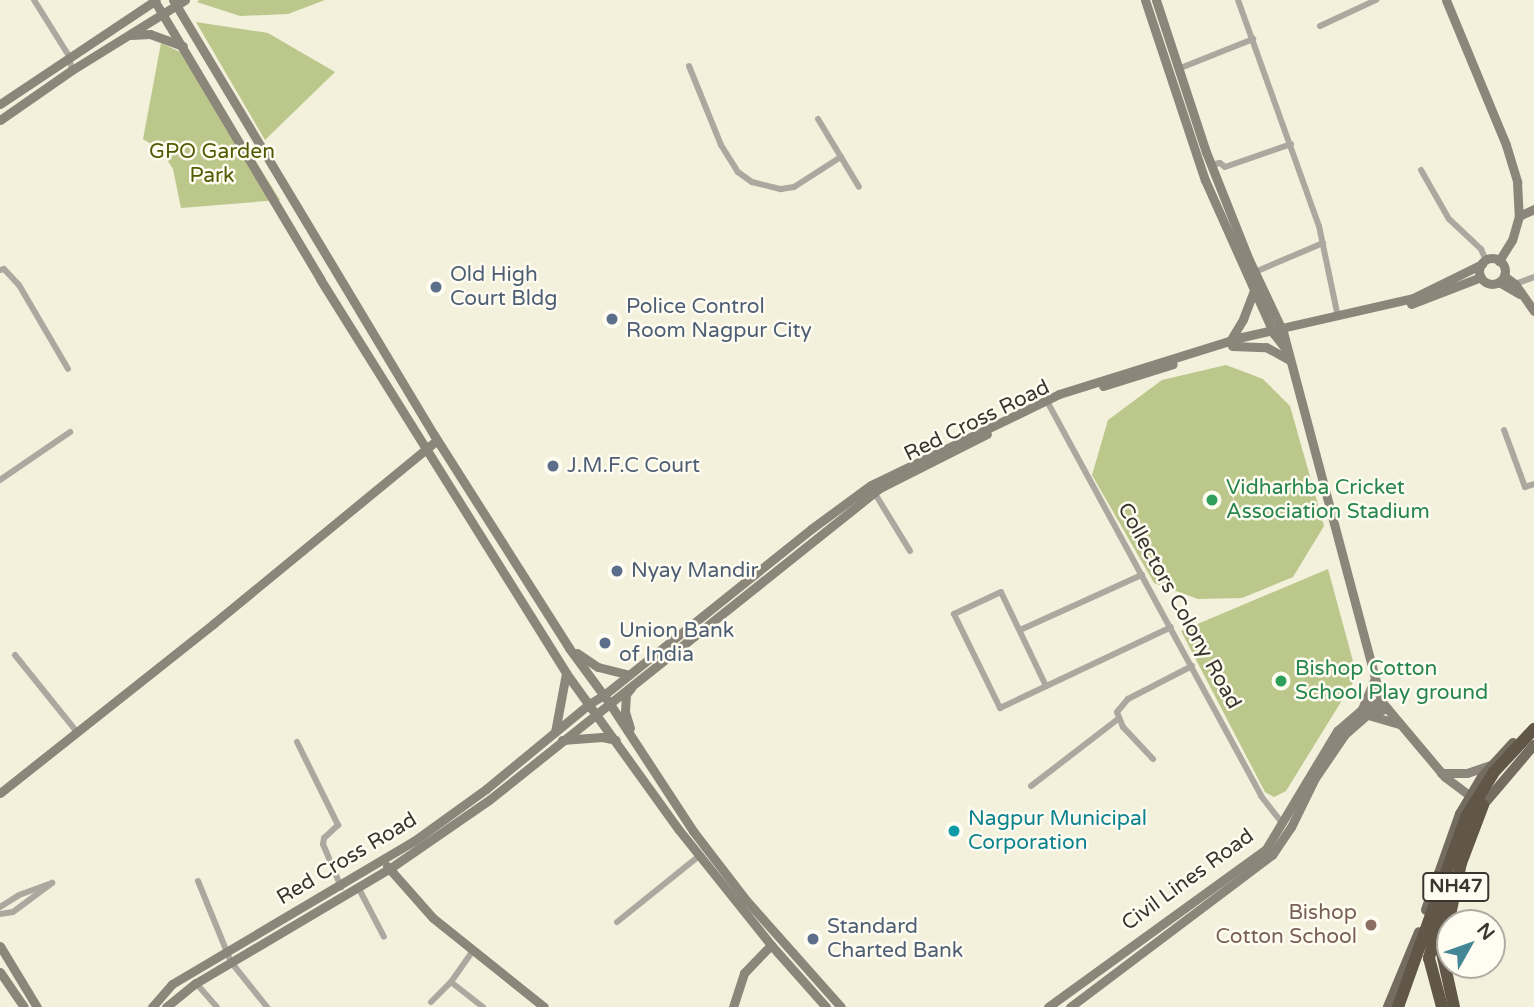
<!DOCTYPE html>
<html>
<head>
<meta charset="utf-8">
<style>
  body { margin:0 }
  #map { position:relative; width:1534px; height:1007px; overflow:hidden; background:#f3f0dc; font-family:"Varela Round",sans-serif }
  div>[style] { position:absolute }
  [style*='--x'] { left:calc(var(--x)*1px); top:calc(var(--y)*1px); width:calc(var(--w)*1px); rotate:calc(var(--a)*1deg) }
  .green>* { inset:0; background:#bcc78c }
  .street>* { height:6px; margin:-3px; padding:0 3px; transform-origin:3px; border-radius:3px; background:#aca8a0 }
  .secondary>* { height:9px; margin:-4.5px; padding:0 4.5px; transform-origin:4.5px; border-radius:4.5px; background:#8b857a }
  .secondary>.ring { margin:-4.5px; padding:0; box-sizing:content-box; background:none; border:9px solid #8b857a; border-radius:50% }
  .primary>* { height:10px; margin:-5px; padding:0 5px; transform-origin:5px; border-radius:5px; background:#746c5f }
  .highway>* { height:12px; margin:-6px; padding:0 6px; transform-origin:6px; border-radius:6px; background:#605748 }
  .highway-bridge>* { height:12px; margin:-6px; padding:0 6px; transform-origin:6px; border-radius:6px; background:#605748 }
  .dots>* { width:19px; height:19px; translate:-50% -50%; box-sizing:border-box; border:4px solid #fffdf1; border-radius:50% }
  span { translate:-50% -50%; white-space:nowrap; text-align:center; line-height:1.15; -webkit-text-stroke:5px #fffdf1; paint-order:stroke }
  .shield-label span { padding:2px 5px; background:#fffdf1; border:2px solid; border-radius:5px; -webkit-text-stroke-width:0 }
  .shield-label { font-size:19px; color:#38362f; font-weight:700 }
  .park-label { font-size:21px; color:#505b04 }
  .service-label { font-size:21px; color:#4e5e75 }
  .left { translate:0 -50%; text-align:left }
  .street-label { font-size:21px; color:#38362f }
  .leisure-label { font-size:21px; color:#27864d }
  .culture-label { font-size:21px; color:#0d838f }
  .education-label { font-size:21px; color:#785e54 }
  .right { translate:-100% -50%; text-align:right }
  .north { position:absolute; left:1436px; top:909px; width:70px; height:70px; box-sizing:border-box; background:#fffdf1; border:2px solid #afada3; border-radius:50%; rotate:50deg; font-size:19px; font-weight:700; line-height:28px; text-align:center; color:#38362f }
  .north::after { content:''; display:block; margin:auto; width:24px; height:32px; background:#438696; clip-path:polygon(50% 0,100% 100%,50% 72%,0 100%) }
</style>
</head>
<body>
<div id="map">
  <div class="green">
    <div style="clip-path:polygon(199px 0,325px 0,288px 14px,240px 16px,197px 2px)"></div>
    <div style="clip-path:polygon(196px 22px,268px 33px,335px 72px,265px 140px)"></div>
    <div style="clip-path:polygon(161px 43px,191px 57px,280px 200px,181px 208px,173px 169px,161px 150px,143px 139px)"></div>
    <div style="clip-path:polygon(1226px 365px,1263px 379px,1290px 406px,1324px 526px,1293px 577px,1242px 598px,1198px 599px,1154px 583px,1092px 475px,1108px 420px,1162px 380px)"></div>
    <div style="clip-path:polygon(1328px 569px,1357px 676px,1286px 791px,1274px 797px,1265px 792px,1181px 631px)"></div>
  </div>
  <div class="street">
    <div style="--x:34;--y:0;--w:66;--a:58"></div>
    <div style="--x:69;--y:56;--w:14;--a:78"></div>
    <div style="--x:1238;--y:0;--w:240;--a:70.3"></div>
    <div style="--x:1319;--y:226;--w:93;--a:78.2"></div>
    <div style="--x:1320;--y:26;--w:62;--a:-24.9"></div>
    <div style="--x:689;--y:66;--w:85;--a:67.9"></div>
    <div style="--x:721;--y:145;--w:32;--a:58"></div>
    <div style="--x:738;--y:172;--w:17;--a:36"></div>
    <div style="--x:752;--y:182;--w:30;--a:14"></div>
    <div style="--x:781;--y:189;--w:13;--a:-9"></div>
    <div style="--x:794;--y:187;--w:56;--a:-32.6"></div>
    <div style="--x:1178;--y:69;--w:81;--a:-21.8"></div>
    <div style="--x:818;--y:119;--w:79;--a:58.9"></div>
    <div style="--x:1211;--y:165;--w:9;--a:-13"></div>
    <div style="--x:1220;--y:163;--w:6;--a:39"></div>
    <div style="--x:1225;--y:167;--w:70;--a:-19.2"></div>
    <div style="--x:1421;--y:170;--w:56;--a:60.3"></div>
    <div style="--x:1449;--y:219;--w:44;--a:43.2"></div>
    <div style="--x:1481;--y:249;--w:12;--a:66"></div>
    <div style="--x:0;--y:270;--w:4;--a:-14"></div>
    <div style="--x:4;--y:269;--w:22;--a:47"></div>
    <div style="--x:19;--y:285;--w:97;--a:59.7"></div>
    <div style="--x:1255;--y:272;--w:74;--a:-23.1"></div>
    <div style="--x:1515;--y:284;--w:20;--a:-20"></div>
    <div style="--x:1048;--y:403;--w:447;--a:61.5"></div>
    <div style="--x:1261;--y:796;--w:36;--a:52"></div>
    <div style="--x:1504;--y:430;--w:61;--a:69.8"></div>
    <div style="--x:1525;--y:487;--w:9;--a:-18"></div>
    <div style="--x:0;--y:480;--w:85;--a:-34.4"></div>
    <div style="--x:874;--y:492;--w:69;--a:58.6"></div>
    <div style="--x:1020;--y:630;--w:134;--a:-24.3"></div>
    <div style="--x:15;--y:655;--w:99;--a:51.2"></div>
    <div style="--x:1046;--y:686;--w:104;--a:-115.6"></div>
    <div style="--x:1001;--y:592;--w:52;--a:154.9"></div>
    <div style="--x:954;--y:614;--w:105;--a:63.9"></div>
    <div style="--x:1000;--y:708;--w:189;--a:-25.3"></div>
    <div style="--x:297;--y:742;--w:93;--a:63.7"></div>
    <div style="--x:338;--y:825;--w:19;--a:137"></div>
    <div style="--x:324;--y:838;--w:6;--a:99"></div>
    <div style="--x:323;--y:844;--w:47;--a:67.3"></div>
    <div style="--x:1153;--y:759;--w:44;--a:-133.2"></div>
    <div style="--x:1123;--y:727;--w:16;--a:-112"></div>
    <div style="--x:1117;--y:712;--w:17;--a:-50"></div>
    <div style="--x:1128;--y:699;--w:72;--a:-27.3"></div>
    <div style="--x:1031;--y:786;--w:110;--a:-37.6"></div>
    <div style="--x:198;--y:881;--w:87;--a:67.8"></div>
    <div style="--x:231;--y:962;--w:58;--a:51.3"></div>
    <div style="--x:358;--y:887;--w:56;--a:62.5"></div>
    <div style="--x:0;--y:907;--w:22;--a:-32"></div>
    <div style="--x:19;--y:895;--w:35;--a:-20"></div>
    <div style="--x:0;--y:914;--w:13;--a:-9"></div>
    <div style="--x:13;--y:912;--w:49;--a:-36.6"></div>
    <div style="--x:617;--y:922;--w:105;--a:-38.8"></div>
    <div style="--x:451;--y:982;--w:41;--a:38"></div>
    <div style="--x:196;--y:983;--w:32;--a:49"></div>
    <div style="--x:431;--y:1002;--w:28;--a:-45"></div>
    <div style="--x:451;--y:982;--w:39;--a:-55"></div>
  </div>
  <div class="secondary">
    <div style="--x:154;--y:0;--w:325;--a:59.2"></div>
    <div style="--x:320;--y:279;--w:464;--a:58"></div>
    <div style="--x:566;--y:673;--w:193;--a:54.3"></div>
    <div style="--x:679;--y:830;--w:147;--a:51.3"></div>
    <div style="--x:771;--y:945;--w:83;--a:48.4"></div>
    <div style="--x:173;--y:0;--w:507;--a:59.04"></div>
    <div style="--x:434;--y:435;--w:252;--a:57.6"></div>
    <div style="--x:569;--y:648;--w:69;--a:53.8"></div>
    <div style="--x:610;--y:704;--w:152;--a:56.8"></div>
    <div style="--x:693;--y:831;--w:87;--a:52.5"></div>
    <div style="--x:746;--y:900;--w:143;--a:48.4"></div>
    <div style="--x:1145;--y:0;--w:190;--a:71.6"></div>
    <div style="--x:1205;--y:180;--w:169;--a:65.9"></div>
    <div style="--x:1274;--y:334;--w:18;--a:52"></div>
    <div style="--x:1156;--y:0;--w:160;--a:71.8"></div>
    <div style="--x:1206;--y:152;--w:116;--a:68.3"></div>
    <div style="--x:1249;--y:260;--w:80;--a:64.7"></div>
    <div style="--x:1283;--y:332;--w:382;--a:75.1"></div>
    <div style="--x:1381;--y:701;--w:99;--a:49.9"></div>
    <div style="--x:1445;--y:777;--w:39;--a:37"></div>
    <div style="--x:1446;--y:0;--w:157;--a:67.5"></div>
    <div style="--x:1506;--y:145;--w:39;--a:73"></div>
    <div style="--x:1517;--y:182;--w:34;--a:87"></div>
    <div style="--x:1519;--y:216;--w:25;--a:106"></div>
    <div style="--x:1512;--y:240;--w:25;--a:122"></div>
    <div style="--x:131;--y:35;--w:19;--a:-3"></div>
    <div style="--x:150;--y:34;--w:35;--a:20"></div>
    <div style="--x:0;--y:104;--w:187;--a:-33.7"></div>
    <div style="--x:0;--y:120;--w:88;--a:-34.8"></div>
    <div style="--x:72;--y:70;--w:133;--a:-31.8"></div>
    <div style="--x:1519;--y:216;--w:17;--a:-25"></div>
    <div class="ring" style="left:1479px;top:258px;width:17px;height:17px"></div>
    <div style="--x:1504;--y:276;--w:14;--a:36"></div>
    <div style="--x:1515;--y:284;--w:33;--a:55"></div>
    <div style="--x:1499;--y:282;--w:24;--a:30"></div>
    <div style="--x:1411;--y:304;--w:75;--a:-21.1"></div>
    <div style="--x:1230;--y:341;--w:26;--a:-59"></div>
    <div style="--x:1243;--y:319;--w:31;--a:-69"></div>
    <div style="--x:1232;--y:346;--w:34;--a:2"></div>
    <div style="--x:1266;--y:347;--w:26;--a:29"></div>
    <div style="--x:1103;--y:386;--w:73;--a:-17.4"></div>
    <div style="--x:577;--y:653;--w:25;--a:34"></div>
    <div style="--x:598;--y:667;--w:32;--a:14"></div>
    <div style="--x:1362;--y:709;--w:33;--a:-67"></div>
    <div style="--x:1368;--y:715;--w:33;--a:16"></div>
    <div style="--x:630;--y:728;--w:17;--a:-107"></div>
    <div style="--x:625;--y:712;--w:18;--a:-87"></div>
    <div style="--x:626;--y:694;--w:8;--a:-50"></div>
    <div style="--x:555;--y:732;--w:60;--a:-79.4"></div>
    <div style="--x:562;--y:740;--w:40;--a:-4.3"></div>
    <div style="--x:602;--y:737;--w:14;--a:12"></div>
    <div style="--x:1441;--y:773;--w:26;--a:0"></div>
    <div style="--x:1467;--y:773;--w:24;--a:-19"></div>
    <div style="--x:0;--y:793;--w:272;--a:-38.4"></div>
    <div style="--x:213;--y:624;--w:290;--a:-39.4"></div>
    <div style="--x:387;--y:866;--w:69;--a:48.5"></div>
    <div style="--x:433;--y:918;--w:142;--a:38.7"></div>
    <div style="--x:0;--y:946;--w:71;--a:58.8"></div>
    <div style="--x:0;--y:972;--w:42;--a:55.6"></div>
    <div style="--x:152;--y:1007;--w:30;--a:-49"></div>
    <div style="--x:172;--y:984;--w:281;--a:-30.6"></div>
    <div style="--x:414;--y:841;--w:89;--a:-35.8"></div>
    <div style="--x:486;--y:789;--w:134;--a:-39.5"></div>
    <div style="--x:589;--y:704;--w:17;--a:-31"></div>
    <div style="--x:604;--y:695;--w:265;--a:-38.7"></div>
    <div style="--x:811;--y:529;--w:74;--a:-36.3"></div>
    <div style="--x:871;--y:485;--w:209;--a:-25.8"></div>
    <div style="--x:1059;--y:394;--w:192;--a:-17.3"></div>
    <div style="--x:1242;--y:337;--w:175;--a:-12.8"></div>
    <div style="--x:1413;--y:298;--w:77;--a:-26.2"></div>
    <div style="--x:166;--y:1007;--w:38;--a:-39"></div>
    <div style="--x:196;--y:983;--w:224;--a:-30.6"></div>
    <div style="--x:389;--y:869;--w:121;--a:-34.6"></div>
    <div style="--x:489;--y:800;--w:498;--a:-38.6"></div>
    <div style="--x:878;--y:489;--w:122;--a:-26.8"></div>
    <div style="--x:733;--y:1007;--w:36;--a:-72"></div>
    <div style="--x:744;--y:973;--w:39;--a:-46"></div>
    <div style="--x:1048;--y:1007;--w:269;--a:-35.9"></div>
    <div style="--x:1266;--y:849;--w:138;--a:-59"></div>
    <div style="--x:1337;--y:731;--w:33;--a:-41"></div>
    <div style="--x:1362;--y:709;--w:21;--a:-23"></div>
    <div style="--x:1070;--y:1007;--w:253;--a:-37"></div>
    <div style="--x:1272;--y:855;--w:34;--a:-56"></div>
    <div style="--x:1291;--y:827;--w:55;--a:-63.9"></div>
    <div style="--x:1315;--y:778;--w:53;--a:-55.7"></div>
    <div style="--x:1345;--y:734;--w:29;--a:-41"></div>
    <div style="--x:1367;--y:715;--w:21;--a:-19"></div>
  </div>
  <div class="primary">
    <div style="--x:1483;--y:805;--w:79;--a:-49.6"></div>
    <div style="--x:1426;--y:910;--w:102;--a:-70.5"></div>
    <div style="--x:1460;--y:814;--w:43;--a:-59.3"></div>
    <div style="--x:1482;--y:777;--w:46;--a:-47.6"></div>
    <div style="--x:1388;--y:1007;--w:81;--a:-67.5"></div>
  </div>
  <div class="highway">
    <div style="--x:1437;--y:877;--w:31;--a:81"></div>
    <div style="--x:1442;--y:908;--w:52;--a:104.6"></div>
    <div style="--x:1429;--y:958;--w:51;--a:75.1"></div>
    <div style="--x:1454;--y:1007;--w:55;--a:-102.5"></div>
    <div style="--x:1442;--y:953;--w:92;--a:-78.1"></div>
    <div style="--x:1461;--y:863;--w:62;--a:-69.2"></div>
  </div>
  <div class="highway-bridge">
    <div style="--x:1398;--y:1007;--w:202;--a:-70.3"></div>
    <div style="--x:1466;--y:817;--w:53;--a:-58.1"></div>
    <div style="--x:1494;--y:772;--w:59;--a:-47.1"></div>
  </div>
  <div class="dots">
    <div style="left:436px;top:287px;background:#5c6f8a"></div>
    <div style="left:612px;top:319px;background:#5c6f8a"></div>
    <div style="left:553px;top:466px;background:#5c6f8a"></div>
    <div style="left:1212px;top:500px;background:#2e9e5b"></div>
    <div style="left:617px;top:571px;background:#5c6f8a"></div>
    <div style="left:605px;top:643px;background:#5c6f8a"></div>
    <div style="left:1281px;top:681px;background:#2e9e5b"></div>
    <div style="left:954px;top:831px;background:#0f9aa8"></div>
    <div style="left:1371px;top:925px;background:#8d6e63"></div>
    <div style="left:813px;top:939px;background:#5c6f8a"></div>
  </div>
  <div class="shield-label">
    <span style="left:1456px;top:887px">NH47</span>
  </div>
  <div class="park-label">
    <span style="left:212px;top:164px">GPO Garden<br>Park</span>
  </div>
  <div class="service-label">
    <span class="left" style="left:450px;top:287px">Old High<br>Court Bldg</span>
    <span class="left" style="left:626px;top:319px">Police Control<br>Room Nagpur City</span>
    <span class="left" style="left:567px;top:466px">J.M.F.C Court</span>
    <span class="left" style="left:631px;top:571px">Nyay Mandir</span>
    <span class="left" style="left:619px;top:643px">Union Bank<br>of India</span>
    <span class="left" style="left:827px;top:939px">Standard<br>Charted Bank</span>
  </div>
  <div class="street-label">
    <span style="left:977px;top:421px;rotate:-26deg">Red Cross Road</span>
    <span style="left:1179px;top:606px;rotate:61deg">Collectors Colony Road</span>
    <span style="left:347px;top:859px;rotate:-31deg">Red Cross Road</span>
    <span style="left:1188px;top:880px;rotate:-36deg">Civil Lines Road</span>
  </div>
  <div class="leisure-label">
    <span class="left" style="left:1226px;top:500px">Vidharhba Cricket<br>Association Stadium</span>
    <span class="left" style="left:1295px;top:681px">Bishop Cotton<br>School Play ground</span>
  </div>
  <div class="culture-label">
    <span class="left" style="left:968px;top:831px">Nagpur Municipal<br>Corporation</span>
  </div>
  <div class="education-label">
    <span class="right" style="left:1357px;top:925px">Bishop<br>Cotton School</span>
  </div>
  <div class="north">N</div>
</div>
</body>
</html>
